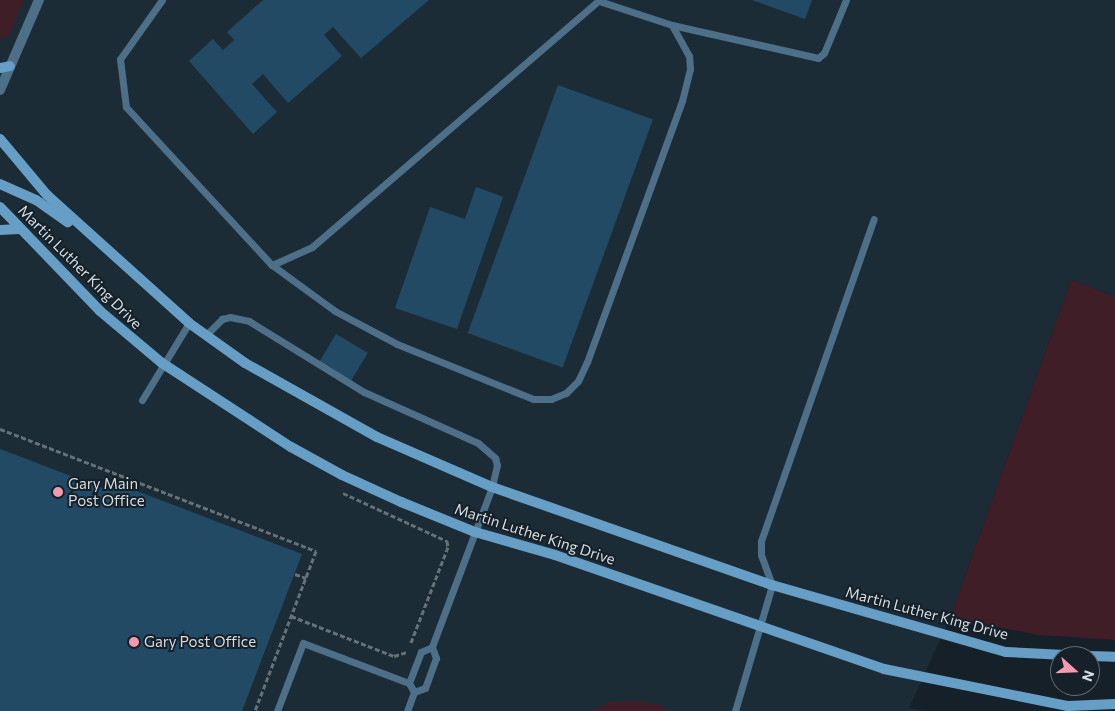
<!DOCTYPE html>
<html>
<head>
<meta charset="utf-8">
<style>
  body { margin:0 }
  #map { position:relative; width:1115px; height:711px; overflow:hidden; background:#152028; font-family:Commissioner,sans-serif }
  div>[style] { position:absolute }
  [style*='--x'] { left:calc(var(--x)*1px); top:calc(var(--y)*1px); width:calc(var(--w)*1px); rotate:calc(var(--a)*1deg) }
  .built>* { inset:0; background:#1b2c37 }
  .green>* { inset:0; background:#3f1e27 }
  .building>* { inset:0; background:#234a65; transform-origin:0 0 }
  .path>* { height:3px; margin-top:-1.5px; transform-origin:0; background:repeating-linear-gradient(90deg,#677077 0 5px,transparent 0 7.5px) }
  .service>* { height:7px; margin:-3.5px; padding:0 3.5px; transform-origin:3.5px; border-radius:3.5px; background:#4d6f88 }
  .minor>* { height:10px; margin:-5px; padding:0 5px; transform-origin:5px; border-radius:5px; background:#4d6f88 }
  .secondary>* { height:10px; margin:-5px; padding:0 5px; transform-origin:5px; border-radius:5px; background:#669ec6 }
  .dots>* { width:14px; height:14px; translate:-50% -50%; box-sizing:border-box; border:2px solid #152028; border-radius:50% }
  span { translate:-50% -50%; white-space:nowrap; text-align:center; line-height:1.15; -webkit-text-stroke:4px #152028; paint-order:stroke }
  .street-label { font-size:15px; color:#d5dce2 }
  .poi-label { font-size:15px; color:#d5dce2 }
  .left { translate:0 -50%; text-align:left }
  .north { position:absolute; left:1050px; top:646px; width:50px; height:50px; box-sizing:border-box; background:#152028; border:1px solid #626b72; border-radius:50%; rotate:110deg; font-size:14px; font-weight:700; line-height:20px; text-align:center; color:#d5dce2 }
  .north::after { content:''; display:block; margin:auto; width:18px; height:22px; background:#f29aaf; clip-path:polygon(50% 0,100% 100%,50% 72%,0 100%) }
</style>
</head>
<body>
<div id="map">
  <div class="built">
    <div style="clip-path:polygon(0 0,1115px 0,1115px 296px,1071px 280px,950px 618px,909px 708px,924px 711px,0 711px)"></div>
  </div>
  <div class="green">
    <div style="clip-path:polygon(0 0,24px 0,9px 36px,0 39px)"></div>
    <div style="clip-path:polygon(1071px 280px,1115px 296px,1115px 640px,1039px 635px,950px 618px)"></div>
    <div style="clip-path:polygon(639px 701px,661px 705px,667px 711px,593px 711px,609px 702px)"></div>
  </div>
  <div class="building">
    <div style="clip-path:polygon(263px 0,429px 0,361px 58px,333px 27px,324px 35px,342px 56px,288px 103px,263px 74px,252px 84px,277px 112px,253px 134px,189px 61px,213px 39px,223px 50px,234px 40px,227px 32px)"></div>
    <div style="clip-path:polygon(752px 0,812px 0,805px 19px)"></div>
    <div style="left:558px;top:85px;width:101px;height:264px;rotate:20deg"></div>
    <div style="clip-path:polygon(476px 187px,503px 197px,457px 329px,395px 308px,430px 207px,465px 219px)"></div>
    <div style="left:336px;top:334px;width:37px;height:33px;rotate:31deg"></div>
    <div style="clip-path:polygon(0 449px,105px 489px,108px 480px,302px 554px,242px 711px,0 711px)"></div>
  </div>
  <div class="path">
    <div style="--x:0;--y:429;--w:339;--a:21.1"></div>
    <div style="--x:316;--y:551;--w:171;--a:110.9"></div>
    <div style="--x:343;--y:493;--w:115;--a:24.8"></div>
    <div style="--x:447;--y:541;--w:6;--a:81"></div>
    <div style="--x:448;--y:547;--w:105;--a:111.2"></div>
    <div style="--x:295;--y:574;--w:12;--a:20"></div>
    <div style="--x:291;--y:616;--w:110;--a:21.2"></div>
    <div style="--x:394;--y:656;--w:14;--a:-17"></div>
  </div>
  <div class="service">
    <div style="--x:162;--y:0;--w:72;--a:125.4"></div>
    <div style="--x:120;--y:59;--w:48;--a:82.9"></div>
    <div style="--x:126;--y:107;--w:215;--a:47.3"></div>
    <div style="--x:272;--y:265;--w:44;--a:-24.2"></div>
    <div style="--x:312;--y:247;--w:379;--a:-40.7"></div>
    <div style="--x:672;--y:25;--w:150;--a:12.7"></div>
    <div style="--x:818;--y:58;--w:8;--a:-40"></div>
    <div style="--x:824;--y:53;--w:57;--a:-67.5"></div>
    <div style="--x:272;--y:265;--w:78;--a:36.1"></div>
    <div style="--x:335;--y:311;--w:70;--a:28"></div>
    <div style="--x:397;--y:344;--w:147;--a:22"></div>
    <div style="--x:533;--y:399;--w:18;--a:0"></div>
    <div style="--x:551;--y:399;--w:16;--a:-22"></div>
    <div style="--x:566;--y:393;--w:17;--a:-45"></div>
    <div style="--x:578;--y:381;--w:21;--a:-65"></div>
    <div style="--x:587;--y:362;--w:278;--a:-70"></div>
    <div style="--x:682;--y:101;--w:33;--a:-76"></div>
    <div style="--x:690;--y:69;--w:13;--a:-94"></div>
    <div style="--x:689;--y:56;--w:35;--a:-119"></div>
    <div style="--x:672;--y:25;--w:77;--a:-161.8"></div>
    <div style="--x:206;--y:335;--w:23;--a:-45"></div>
    <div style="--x:222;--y:319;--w:8;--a:-14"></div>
    <div style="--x:230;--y:317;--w:19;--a:12"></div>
    <div style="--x:249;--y:321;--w:135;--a:31.7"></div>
    <div style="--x:364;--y:392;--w:125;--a:24.1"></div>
    <div style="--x:478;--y:443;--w:23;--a:41"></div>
    <div style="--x:495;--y:458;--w:7;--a:74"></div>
    <div style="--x:497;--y:465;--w:23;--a:103"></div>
    <div style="--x:492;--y:487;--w:171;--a:110.6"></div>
    <div style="--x:432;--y:647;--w:12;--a:70"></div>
    <div style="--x:436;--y:658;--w:32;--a:110"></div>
    <div style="--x:425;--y:688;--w:12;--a:160"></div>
    <div style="--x:142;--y:400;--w:90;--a:-58.6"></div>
    <div style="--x:409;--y:683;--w:33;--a:-69"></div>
    <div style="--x:421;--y:652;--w:12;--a:-24"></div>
    <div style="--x:277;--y:711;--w:73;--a:-69.1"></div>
    <div style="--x:303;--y:643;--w:113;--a:20.7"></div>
    <div style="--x:409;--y:683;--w:10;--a:61"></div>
    <div style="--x:414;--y:692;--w:20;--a:110"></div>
    <div style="--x:735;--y:711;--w:131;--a:-73.6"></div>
    <div style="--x:772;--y:585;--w:32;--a:-110"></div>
    <div style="--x:761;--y:555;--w:14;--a:-90"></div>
    <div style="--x:761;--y:541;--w:341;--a:-70.7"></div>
  </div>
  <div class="minor">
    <div style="--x:0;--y:90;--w:98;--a:-66.6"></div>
  </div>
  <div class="secondary">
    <div style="--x:0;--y:68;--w:10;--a:-11"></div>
    <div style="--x:0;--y:139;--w:73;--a:50"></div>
    <div style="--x:47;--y:195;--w:191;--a:42"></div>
    <div style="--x:189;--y:323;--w:69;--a:35.5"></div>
    <div style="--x:245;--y:363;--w:151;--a:29.3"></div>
    <div style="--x:377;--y:437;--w:125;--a:23.5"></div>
    <div style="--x:492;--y:487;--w:297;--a:19.3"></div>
    <div style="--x:772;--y:585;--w:243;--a:16"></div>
    <div style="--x:1006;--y:652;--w:78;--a:2.9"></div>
    <div style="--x:0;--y:184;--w:39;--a:24"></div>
    <div style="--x:36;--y:200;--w:39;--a:35"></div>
    <div style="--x:0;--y:207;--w:144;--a:46.1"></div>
    <div style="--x:100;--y:311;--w:81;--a:40"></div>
    <div style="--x:162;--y:363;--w:154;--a:33.1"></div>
    <div style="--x:291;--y:447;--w:58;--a:28.8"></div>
    <div style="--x:342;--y:475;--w:65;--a:24.6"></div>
    <div style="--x:401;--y:502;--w:80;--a:22.1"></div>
    <div style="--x:475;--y:532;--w:83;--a:16"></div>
    <div style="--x:555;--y:555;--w:348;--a:19.1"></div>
    <div style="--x:884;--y:669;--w:188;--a:11.4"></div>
    <div style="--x:1068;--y:706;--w:47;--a:-2.4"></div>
    <div style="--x:0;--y:230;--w:19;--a:-3"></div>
    <div style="--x:1090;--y:656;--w:25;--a:2"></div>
  </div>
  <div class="dots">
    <div style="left:58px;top:492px;background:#f29aaf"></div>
    <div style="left:134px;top:642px;background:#f29aaf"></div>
  </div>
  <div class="street-label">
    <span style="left:80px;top:267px;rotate:45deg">Martin Luther King Drive</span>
    <span style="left:535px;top:534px;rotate:18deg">Martin Luther King Drive</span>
    <span style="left:927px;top:613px;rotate:15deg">Martin Luther King Drive</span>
  </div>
  <div class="poi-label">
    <span class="left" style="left:68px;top:492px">Gary Main<br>Post Office</span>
    <span class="left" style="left:144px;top:642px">Gary Post Office</span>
  </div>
  <div class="north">N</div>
</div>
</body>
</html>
